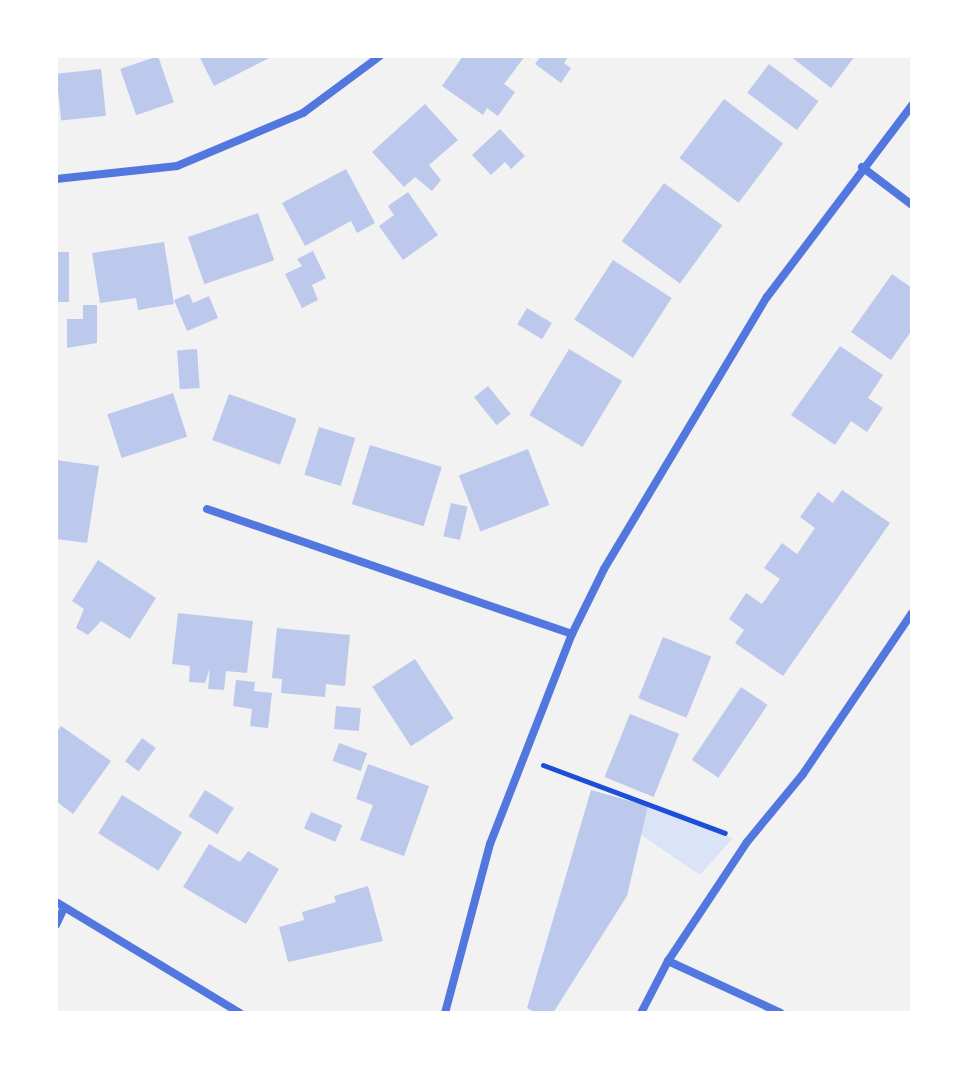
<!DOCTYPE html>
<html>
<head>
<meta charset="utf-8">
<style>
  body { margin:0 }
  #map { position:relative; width:968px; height:1069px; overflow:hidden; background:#f2f2f2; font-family:"IBM Plex Serif",serif }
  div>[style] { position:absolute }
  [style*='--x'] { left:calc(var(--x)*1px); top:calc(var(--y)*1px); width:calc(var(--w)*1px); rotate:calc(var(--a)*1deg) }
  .green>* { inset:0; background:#dbe4f7 }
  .building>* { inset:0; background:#bdc9ec; transform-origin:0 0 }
  .path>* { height:5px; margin:-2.5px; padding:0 2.5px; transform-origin:2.5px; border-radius:2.5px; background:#1d4ed8 }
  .minor>* { height:8px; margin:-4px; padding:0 4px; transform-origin:4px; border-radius:4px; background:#5277de }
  span { translate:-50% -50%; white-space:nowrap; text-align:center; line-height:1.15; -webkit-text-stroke:6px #fff; paint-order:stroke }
  .frame { position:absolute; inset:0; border:58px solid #fff; pointer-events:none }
</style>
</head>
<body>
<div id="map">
  <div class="green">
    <div style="clip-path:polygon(648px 806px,733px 838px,700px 875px,641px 835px)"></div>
  </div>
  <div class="building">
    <div style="left:158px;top:56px;width:49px;height:40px;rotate:71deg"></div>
    <div style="clip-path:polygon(199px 56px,273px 56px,214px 86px)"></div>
    <div style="clip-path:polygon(463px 56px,525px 56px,504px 84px,515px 92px,498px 116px,487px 108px,483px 115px,442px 86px)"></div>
    <div style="clip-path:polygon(541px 56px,569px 56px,564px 63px,571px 68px,561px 83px,535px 64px)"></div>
    <div style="clip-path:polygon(790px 56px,855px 56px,831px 88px)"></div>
    <div style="left:769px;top:64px;width:62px;height:36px;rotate:37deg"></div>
    <div style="left:101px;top:69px;width:47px;height:45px;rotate:84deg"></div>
    <div style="left:724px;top:99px;width:74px;height:74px;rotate:37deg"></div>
    <div style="clip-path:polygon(425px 104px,458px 140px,429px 165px,441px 180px,432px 191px,415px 177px,404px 187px,372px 152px)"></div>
    <div style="clip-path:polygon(500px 129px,525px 156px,511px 169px,505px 162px,491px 175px,472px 155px)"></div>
    <div style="clip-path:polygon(346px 169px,375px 223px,357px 233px,351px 221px,305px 246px,282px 203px)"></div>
    <div style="left:664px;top:183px;width:72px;height:72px;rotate:36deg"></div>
    <div style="clip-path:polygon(408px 192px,438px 235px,403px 260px,379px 226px,394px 215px,388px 206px)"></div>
    <div style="left:258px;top:213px;width:50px;height:74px;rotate:71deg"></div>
    <div style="clip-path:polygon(164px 242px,174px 304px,138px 310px,136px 298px,100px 303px,92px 253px)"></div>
    <div style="clip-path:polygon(313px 251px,326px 278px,312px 285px,318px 300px,302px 308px,285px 274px,302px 266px,297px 259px)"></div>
    <div style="left:56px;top:252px;width:13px;height:50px"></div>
    <div style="left:613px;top:260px;width:70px;height:71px;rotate:33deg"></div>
    <div style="clip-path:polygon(892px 274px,912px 288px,912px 330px,891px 360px,851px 332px)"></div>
    <div style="clip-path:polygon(189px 294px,193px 303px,209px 296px,218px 318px,187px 331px,174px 300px)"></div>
    <div style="clip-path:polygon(83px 305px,97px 305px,97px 343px,67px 348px,67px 319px,83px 319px)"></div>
    <div style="left:527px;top:308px;width:29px;height:19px;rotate:31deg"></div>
    <div style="clip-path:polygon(840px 346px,883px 375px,868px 398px,883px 408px,867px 432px,851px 421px,835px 445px,791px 415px)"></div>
    <div style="left:197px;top:349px;width:39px;height:20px;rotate:86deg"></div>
    <div style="left:569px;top:349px;width:62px;height:77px;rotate:31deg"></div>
    <div style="left:488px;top:386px;width:36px;height:18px;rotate:51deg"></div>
    <div style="left:173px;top:393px;width:46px;height:69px;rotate:72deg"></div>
    <div style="left:229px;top:394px;width:72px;height:49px;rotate:20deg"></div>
    <div style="left:319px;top:427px;width:38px;height:50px;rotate:17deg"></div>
    <div style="left:370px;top:445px;width:75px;height:62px;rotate:17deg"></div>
    <div style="left:528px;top:449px;width:60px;height:74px;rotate:69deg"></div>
    <div style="clip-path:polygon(56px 460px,99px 466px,87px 543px,56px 539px)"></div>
    <div style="clip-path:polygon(842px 490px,890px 523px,783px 676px,735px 643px,744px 630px,729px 619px,746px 593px,762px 604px,780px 579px,764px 568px,782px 543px,797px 554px,815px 528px,800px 517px,818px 492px,833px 503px)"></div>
    <div style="left:451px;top:503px;width:17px;height:34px;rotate:13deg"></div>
    <div style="clip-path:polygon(98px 560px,156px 598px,130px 639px,101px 621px,88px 635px,76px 628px,84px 609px,72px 601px)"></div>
    <div style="clip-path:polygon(178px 613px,253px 621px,247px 673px,226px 671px,224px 690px,208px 689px,210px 668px,205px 683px,189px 682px,190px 666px,172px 664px)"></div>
    <div style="clip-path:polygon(277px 628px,350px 635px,345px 686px,326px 684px,325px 697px,281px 693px,282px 679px,272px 678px)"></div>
    <div style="left:663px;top:637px;width:52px;height:66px;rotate:22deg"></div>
    <div style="left:415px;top:659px;width:71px;height:51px;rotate:57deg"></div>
    <div style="clip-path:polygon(236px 680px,255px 682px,254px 691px,272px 693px,268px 728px,250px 726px,252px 709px,233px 706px)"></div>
    <div style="left:741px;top:687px;width:32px;height:88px;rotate:34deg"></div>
    <div style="left:336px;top:706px;width:25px;height:23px;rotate:5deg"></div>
    <div style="left:630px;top:714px;width:53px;height:68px;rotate:22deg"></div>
    <div style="clip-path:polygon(61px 726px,111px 761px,73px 814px,56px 801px,56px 733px)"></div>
    <div style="left:142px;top:738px;width:17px;height:29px;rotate:36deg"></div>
    <div style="left:339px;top:743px;width:30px;height:19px;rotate:20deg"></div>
    <div style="clip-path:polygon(368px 764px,429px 786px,404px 856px,360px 840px,373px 805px,356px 799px)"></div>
    <div style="left:205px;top:790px;width:34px;height:31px;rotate:32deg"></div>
    <div style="clip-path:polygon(591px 790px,648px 806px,627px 896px,553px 1013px,537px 1013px,527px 1008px)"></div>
    <div style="left:122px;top:795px;width:71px;height:45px;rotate:32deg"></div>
    <div style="left:311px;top:812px;width:34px;height:18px;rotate:23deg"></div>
    <div style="clip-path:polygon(209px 844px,240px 862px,248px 851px,279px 869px,246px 924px,183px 887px)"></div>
    <div style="clip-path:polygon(368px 886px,383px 941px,288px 962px,279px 927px,304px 920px,302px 912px,336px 902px,334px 896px)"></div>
  </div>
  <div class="path">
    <div style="--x:543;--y:765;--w:194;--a:20.5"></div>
  </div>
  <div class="minor">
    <div style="--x:862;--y:167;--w:63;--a:37.2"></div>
    <div style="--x:56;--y:179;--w:122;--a:-6.1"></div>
    <div style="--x:177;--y:166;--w:137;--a:-22.8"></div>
    <div style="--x:303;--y:113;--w:96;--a:-36.5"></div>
    <div style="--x:207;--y:509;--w:386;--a:18.9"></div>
    <div style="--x:56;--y:902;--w:215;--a:31.1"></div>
    <div style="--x:56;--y:925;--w:19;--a:-65"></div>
    <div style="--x:668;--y:961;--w:124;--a:24.7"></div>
    <div style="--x:445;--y:1013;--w:175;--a:-75.1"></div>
    <div style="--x:490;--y:844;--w:225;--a:-68.7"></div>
    <div style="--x:572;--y:634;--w:72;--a:-63.8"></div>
    <div style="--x:604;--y:569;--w:317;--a:-59.1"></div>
    <div style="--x:767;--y:297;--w:241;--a:-52.9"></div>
    <div style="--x:641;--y:1013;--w:59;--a:-62.6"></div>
    <div style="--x:668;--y:961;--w:143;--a:-56.4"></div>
    <div style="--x:747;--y:842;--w:88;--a:-50.5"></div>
    <div style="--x:803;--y:774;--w:194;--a:-55.9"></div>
  </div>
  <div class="frame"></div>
</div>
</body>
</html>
